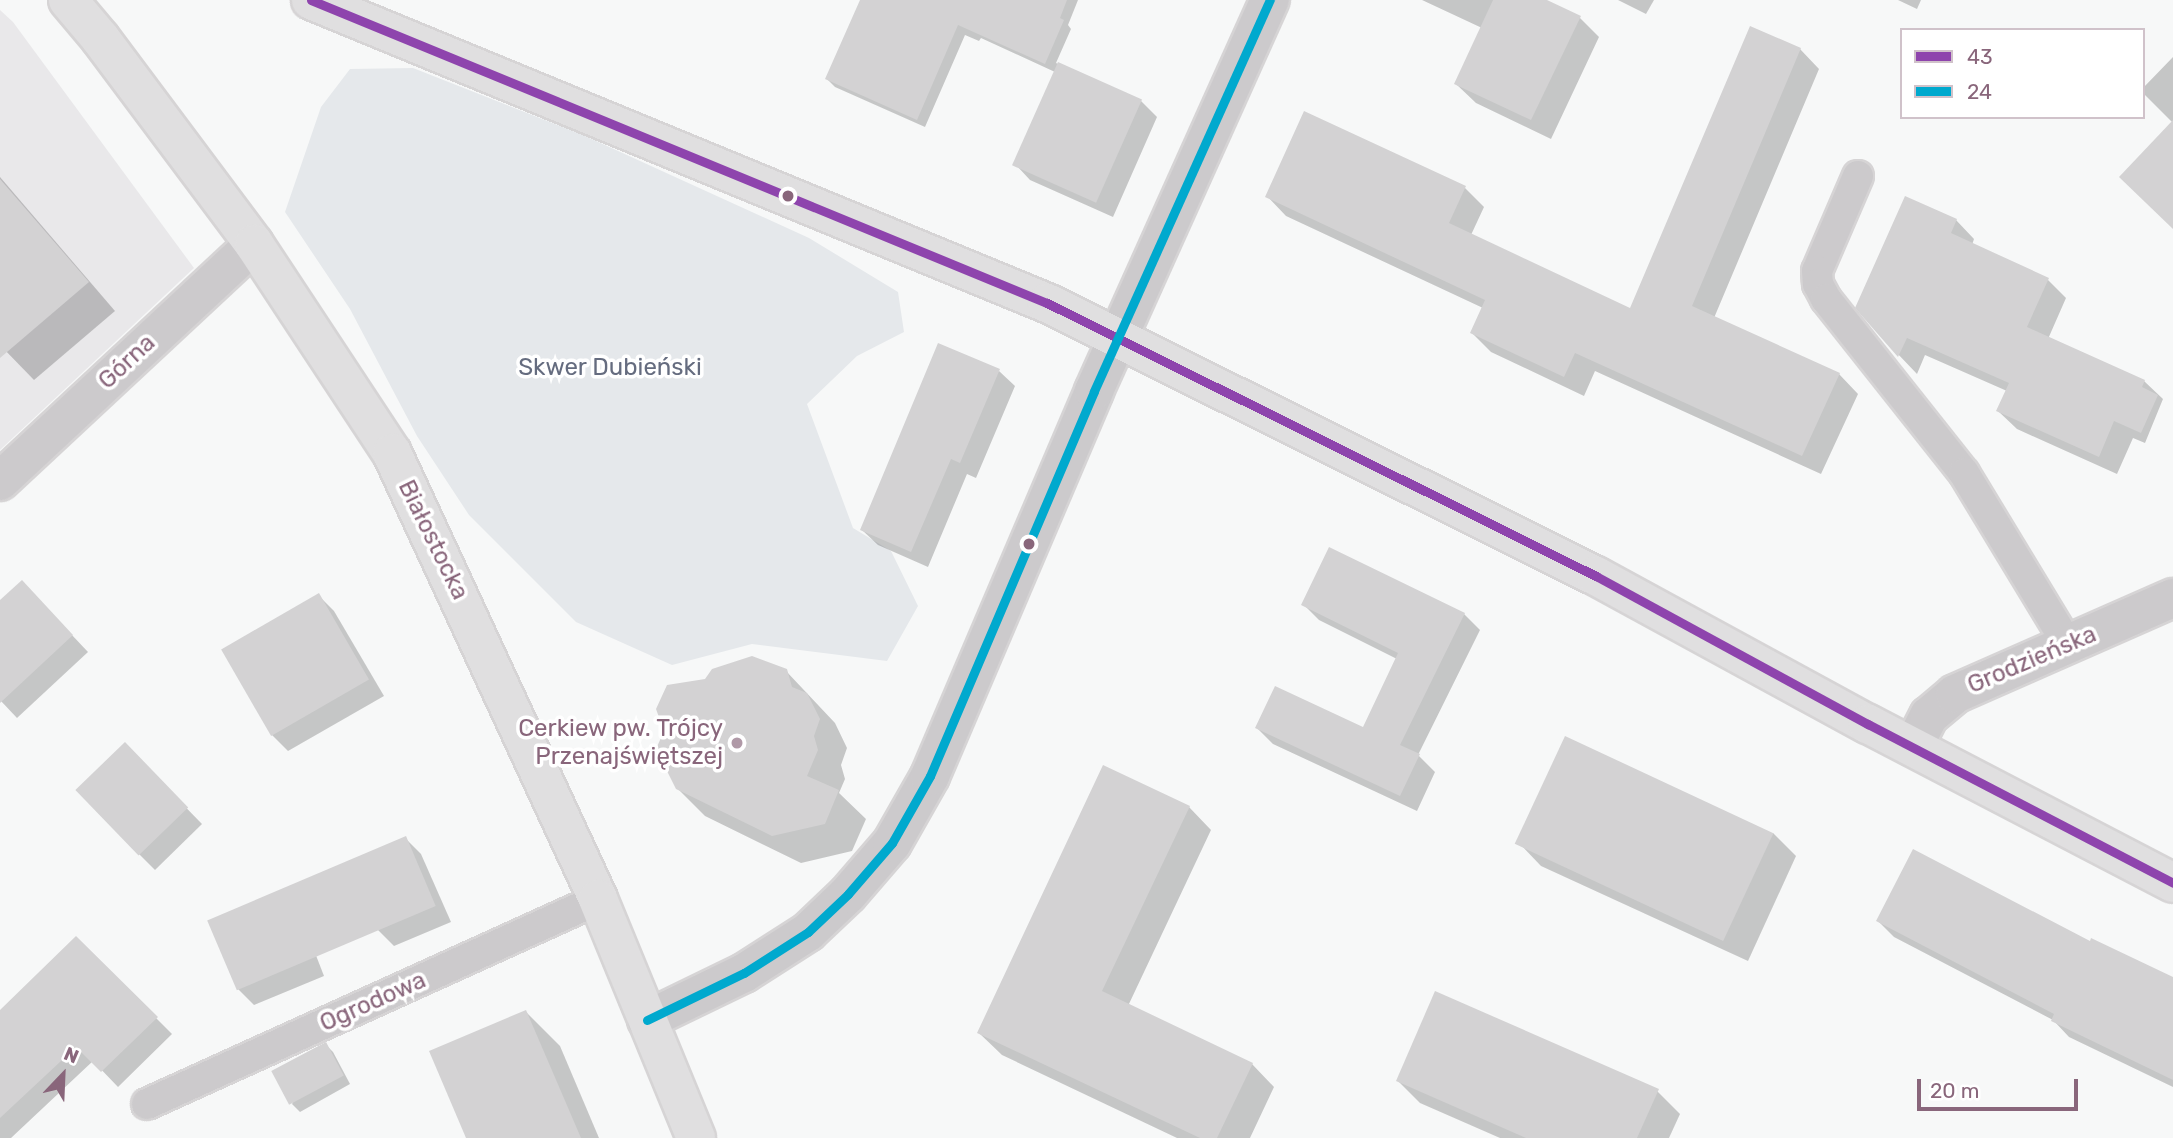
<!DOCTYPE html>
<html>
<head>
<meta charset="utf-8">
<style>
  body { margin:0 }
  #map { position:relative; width:2173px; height:1138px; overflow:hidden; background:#f7f8f8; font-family:Rubik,sans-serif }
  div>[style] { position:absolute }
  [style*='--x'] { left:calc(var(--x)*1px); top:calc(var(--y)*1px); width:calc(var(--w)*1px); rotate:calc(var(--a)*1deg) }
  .built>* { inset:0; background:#e9e8ea }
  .green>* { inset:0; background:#e5e8eb }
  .shadow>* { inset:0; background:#0003 }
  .building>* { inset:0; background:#d3d2d3; transform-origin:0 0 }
  .roads { filter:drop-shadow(2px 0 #d6d4d5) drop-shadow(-2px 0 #d6d4d5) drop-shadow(0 2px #d6d4d5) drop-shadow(0 -2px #d6d4d5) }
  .lane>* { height:30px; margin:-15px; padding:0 15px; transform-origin:15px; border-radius:15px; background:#cccacc }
  .street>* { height:38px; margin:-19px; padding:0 19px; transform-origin:19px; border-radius:19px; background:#cccacc }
  .secondary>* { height:38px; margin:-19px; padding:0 19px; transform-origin:19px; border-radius:19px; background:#e0dfe0 }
  .bus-1>* { height:9px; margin:-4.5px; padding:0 4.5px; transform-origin:4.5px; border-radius:4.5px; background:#8e44ad }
  .bus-2>* { height:9px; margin:-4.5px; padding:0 4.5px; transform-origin:4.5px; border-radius:4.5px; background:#00a9ce }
  .dots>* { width:19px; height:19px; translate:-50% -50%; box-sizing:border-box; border:4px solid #fff; border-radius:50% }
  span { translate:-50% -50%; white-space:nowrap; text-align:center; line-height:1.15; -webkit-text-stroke:7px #fff; paint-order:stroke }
  .street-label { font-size:24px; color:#89667b }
  .park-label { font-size:24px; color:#656c7f }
  .poi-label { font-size:24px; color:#89667b }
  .right { translate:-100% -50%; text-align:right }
  .legend { position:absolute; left:1900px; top:28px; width:245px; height:91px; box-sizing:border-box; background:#fff; border:2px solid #d0c2ca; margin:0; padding:9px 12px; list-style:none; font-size:21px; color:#89667b }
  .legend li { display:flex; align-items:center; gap:14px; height:35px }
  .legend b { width:35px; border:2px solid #d0c2ca }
  .north { position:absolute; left:28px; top:1040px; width:70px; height:70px; -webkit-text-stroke:5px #fff; paint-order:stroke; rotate:23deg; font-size:19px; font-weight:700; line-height:28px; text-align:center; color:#89667b }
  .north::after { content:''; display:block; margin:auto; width:24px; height:32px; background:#89667b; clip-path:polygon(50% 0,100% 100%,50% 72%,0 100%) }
  .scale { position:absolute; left:1917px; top:1079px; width:161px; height:32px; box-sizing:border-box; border:4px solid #89667b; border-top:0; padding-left:9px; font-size:21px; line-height:24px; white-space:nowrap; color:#89667b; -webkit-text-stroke:5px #fff; paint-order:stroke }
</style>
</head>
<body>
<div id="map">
  <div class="built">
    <div style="clip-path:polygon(0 10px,13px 22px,194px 268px,0 450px)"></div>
  </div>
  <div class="green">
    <div style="clip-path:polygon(413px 68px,583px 135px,809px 238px,898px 292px,904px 332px,857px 356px,807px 404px,853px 528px,891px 551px,918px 606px,887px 661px,752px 644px,672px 665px,576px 622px,469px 515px,417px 436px,350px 309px,285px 212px,321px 107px,350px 69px)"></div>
  </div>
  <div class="shadow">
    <div style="clip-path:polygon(862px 0,1078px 0,1068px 25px,1071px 29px,1056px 63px,1141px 101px,1157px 117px,1113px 217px,1030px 180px,1015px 164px,1055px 72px,981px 38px,979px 41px,965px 35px,925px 127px,835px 87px,827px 79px)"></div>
    <div style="clip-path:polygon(1422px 0,1543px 0,1580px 18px,1599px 37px,1551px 139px,1476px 103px,1456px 84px,1482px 28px)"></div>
    <div style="clip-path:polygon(1618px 0,1654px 0,1646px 14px)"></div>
    <div style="clip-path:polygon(1898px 0,1921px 0,1917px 9px)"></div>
    <div style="clip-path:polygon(1800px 49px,1819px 69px,1714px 318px,1839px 374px,1858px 394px,1821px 474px,1595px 371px,1584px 396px,1491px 352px,1472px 333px,1483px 308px,1286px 216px,1267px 196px,1465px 188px,1484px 207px,1471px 235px,1631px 310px)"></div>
    <div style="clip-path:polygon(2173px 57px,2173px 227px,2173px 123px,2143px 93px,2143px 88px)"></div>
    <div style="clip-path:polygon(0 177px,115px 311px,34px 380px,0 345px)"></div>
    <div style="clip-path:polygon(1956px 220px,1974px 239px,1972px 245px,2048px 280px,2066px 298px,2048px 339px,2144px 381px,2163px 399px,2145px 443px,2133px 438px,2117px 474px,2017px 429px,1998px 411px,2007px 391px,1925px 355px,1917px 374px,1874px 329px)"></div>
    <div style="clip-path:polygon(999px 371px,1015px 386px,976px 478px,967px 474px,928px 567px,878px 545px,862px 530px)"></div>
    <div style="clip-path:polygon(318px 595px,334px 611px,384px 696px,288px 751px,272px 735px)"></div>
    <div style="clip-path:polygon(37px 598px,88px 652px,17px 718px,0 700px,0 603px)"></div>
    <div style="clip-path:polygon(1303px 604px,1464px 614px,1480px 630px,1418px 755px,1435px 772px,1417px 811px,1273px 744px,1257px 728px,1363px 729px,1397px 659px,1319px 620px)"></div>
    <div style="clip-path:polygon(786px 671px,835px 723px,847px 748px,841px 765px,845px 779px,839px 793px,866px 819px,852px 851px,801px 863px,705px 816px,677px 788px)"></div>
    <div style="clip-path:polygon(125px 745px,202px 824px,155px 870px,139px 854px)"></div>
    <div style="clip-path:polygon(1189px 807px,1211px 830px,1128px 1006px,1252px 1064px,1274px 1087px,1250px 1138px,1177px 1138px,1002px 1055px,979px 1033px)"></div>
    <div style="clip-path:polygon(1773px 833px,1796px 856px,1748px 961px,1541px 866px,1519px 843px)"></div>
    <div style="clip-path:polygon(405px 838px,421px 854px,451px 922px,394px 946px,378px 930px)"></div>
    <div style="clip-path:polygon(298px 909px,324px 976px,254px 1005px,238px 989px)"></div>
    <div style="clip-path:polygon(1878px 921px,2090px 943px,2173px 979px,2173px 1087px,2069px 1037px,2053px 1020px,1894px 937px)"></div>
    <div style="clip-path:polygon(76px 938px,172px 1034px,118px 1087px,93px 1061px,11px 1138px,0 1138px,0 1013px)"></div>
    <div style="clip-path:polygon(526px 1012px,560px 1046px,599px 1138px,469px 1138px)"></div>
    <div style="clip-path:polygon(325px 1044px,333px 1052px,350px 1084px,300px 1112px,292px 1104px)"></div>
    <div style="clip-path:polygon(1398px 1081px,1657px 1091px,1680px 1114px,1669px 1138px,1500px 1138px,1420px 1103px)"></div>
  </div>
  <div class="building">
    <div style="clip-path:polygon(860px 0,1067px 0,1060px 18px,1064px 20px,1045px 64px,958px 25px,917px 120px,825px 79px)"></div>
    <div style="clip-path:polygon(1493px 0,1547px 0,1581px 16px,1531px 120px,1454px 84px)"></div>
    <div style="clip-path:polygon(1750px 26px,1801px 48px,1692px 306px,1840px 373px,1802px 456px,1575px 353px,1564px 377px,1470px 333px,1485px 300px,1265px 197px,1304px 111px,1466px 186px,1449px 223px,1630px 308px)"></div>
    <div style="left:1058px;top:62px;width:92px;height:113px;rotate:24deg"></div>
    <div style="clip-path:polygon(2173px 120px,2173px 229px,2119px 177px)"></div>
    <div style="clip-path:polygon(0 179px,89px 282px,0 358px)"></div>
    <div style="clip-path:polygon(1905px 196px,1957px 219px,1951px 233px,2049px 278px,2027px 327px,2145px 380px,2142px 387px,2158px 395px,2141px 433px,2114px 421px,2099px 457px,1996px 411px,2009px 383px,1907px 338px,1898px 357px,1855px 308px)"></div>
    <div style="clip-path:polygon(938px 343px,1000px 369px,960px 463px,951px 459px,911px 552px,860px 530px)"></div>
    <div style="clip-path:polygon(1329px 547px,1465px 613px,1400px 745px,1420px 754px,1400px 796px,1255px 728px,1275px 686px,1363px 727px,1398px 653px,1301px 605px)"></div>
    <div style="clip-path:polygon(22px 580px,73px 635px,0 703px,0 600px)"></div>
    <div style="left:319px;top:593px;width:100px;height:113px;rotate:60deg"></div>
    <div style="clip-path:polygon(752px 656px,787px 669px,792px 687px,807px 693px,820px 719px,814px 736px,818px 750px,807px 776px,839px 790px,825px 824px,772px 836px,676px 789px,656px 749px,664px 731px,656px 709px,667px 685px,705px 679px,712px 669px)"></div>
    <div style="left:1565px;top:736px;width:230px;height:119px;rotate:25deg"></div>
    <div style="left:125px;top:742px;width:91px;height:69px;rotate:46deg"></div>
    <div style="clip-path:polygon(1103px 765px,1190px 806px,1102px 991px,1253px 1063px,1217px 1138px,1200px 1138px,977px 1033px)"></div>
    <div style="left:406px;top:836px;width:76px;height:216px;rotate:67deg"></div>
    <div style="clip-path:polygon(1913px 849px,2090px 941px,2091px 938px,2173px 977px,2173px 1080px,2051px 1021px,2054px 1014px,1876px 921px)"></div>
    <div style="clip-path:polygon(76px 936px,158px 1017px,101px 1072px,76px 1047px,0 1118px,0 1010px)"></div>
    <div style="clip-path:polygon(1435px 991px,1659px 1089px,1637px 1138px,1526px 1138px,1396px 1081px)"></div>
    <div style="clip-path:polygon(526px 1010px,581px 1138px,466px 1138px,429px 1051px)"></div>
    <div style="left:326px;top:1042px;width:38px;height:62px;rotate:62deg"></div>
  </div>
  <div class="roads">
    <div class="lane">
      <div style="--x:1858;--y:176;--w:103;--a:113.3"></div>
      <div style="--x:1817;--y:271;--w:13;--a:86"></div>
      <div style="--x:1818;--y:284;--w:17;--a:62"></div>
      <div style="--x:1826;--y:299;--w:222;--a:51.6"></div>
      <div style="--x:1964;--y:473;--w:201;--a:58.8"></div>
      <div style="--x:147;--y:1104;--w:495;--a:-24.4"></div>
    </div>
    <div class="street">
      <div style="--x:0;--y:481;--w:347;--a:-43"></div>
      <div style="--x:1913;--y:747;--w:35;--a:-63"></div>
      <div style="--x:1929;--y:716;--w:34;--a:-40"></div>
      <div style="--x:1955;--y:694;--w:238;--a:-23.8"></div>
      <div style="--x:647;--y:1020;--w:108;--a:-25.9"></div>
      <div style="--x:744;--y:973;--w:76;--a:-32.6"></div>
      <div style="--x:808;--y:932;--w:55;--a:-43.5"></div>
      <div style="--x:848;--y:894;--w:67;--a:-49.2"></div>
      <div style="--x:892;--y:843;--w:77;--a:-60.4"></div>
      <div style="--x:930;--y:776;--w:418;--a:-66.9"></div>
      <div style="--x:1094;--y:391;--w:429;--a:-65.8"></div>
    </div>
    <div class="secondary">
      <div style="--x:68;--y:0;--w:50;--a:49.9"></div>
      <div style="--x:100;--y:38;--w:257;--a:53.2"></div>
      <div style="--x:254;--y:244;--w:250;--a:56.6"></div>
      <div style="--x:392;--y:453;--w:491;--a:65.2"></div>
      <div style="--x:598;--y:899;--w:258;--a:67.7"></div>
      <div style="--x:311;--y:0;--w:796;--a:22.38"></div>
      <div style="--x:1047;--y:303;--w:613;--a:26.44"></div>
      <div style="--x:1596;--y:576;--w:310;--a:28.6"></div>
      <div style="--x:1868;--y:724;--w:344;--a:27.5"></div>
    </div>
  </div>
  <div class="bus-1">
    <div style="--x:311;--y:0;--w:796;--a:22.38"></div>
    <div style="--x:1047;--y:303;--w:613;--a:26.44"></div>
    <div style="--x:1596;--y:576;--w:310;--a:28.6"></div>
    <div style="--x:1868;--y:724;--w:344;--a:27.5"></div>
  </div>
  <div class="bus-2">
    <div style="--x:647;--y:1020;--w:108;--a:-25.9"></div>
    <div style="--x:744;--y:973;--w:76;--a:-32.6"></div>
    <div style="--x:808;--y:932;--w:55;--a:-43.5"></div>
    <div style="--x:848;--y:894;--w:67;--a:-49.2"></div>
    <div style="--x:892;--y:843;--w:77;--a:-60.4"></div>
    <div style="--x:930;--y:776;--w:418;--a:-66.9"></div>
    <div style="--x:1094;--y:391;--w:429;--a:-65.8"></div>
  </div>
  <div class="dots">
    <div style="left:788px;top:196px;background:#89667b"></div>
    <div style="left:1029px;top:544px;background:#89667b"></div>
    <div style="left:737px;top:743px;background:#b099a7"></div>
  </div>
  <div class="street-label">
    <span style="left:127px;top:362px;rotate:-43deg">Górna</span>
    <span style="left:433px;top:540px;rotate:64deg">Białostocka</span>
    <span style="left:2032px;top:660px;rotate:-23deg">Grodzieńska</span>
    <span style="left:373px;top:1002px;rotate:-24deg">Ogrodowa</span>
  </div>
  <div class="park-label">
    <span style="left:610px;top:368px">Skwer Dubieński</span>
  </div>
  <div class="poi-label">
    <span class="right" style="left:723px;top:743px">Cerkiew pw. Trójcy<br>Przenajświętszej</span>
  </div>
  <ul class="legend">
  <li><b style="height:9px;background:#8e44ad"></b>43</li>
  <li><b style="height:9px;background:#00a9ce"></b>24</li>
  </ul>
  <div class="north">N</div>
  <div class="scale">20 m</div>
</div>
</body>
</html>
